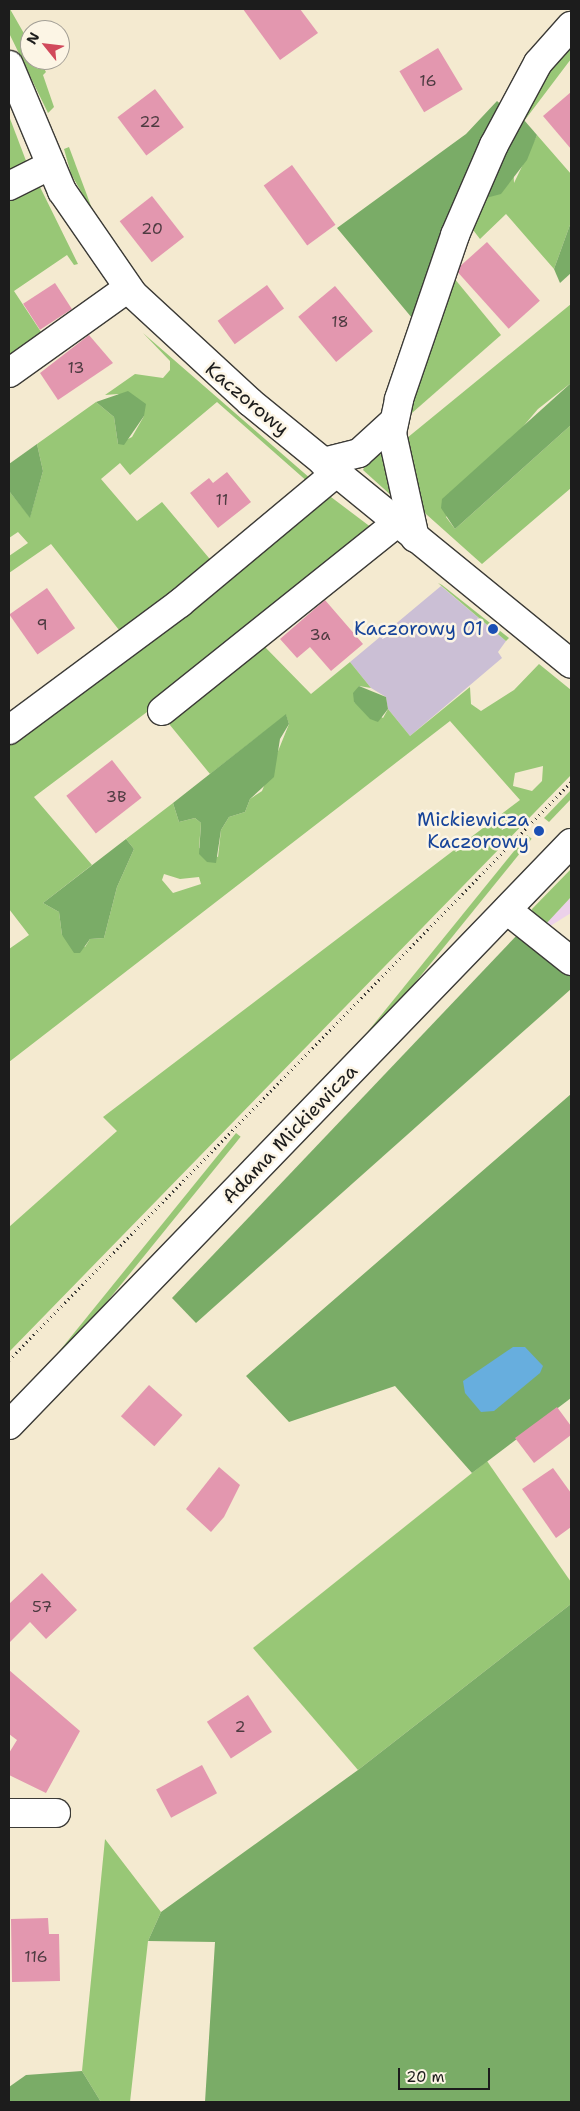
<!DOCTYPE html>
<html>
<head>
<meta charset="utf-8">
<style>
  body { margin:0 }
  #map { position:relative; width:580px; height:2111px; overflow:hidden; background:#f4ead0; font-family:"Shantell Sans",sans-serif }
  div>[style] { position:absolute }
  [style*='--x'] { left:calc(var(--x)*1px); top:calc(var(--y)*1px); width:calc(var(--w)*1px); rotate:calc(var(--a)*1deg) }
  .built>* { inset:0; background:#ecd1ea }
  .industrial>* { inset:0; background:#cbbfd5 }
  .green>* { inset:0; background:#98c776; transform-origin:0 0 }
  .forest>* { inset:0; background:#7aac67 }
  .water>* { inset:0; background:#67aede }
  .building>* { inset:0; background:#e397af; transform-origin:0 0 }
  .path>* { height:3px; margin-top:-1.5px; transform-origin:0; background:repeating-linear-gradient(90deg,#3c3b37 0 1px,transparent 0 5px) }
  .roads { filter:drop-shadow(1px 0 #3c3b37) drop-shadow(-1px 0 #3c3b37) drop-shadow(0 1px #3c3b37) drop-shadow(0 -1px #3c3b37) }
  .minor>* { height:28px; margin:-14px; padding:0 14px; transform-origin:14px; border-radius:14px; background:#fff }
  .dots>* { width:14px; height:14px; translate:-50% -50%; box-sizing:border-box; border:2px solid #fcf5e5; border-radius:50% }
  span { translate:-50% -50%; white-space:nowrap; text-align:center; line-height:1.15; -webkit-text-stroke:5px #fcf5e5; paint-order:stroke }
  .number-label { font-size:16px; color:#4e3b41 }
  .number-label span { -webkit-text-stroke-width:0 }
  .street-label { font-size:19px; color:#1c1c1c }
  .transit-label { font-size:19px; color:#164399 }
  .right { translate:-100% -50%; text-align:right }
  .frame { position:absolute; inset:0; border:10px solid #1c1c1c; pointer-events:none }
  .north { position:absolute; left:20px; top:20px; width:50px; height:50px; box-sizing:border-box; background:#fcf5e5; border:1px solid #a29e95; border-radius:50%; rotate:299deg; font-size:14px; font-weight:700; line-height:20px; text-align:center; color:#1c1c1c }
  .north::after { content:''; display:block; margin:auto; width:18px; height:22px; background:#d1495b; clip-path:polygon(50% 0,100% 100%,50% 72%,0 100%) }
  .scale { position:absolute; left:398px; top:2068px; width:92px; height:22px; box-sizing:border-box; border:2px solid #1c1c1c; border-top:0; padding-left:6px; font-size:15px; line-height:18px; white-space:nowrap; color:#1c1c1c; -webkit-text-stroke:4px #fcf5e5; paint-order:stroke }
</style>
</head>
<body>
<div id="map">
  <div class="built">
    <div style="clip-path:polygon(571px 897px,571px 913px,547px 928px,544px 925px)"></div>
  </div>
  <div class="industrial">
    <div style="clip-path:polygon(441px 586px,506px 641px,498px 652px,502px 658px,410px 736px,388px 709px,386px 697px,371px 688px,350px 662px)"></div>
  </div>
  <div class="green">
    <div style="clip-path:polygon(10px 9px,30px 44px,30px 60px,39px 60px,46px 72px,43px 75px,54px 107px,48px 113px,9px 33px)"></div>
    <div style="clip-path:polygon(571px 40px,571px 59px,512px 137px,514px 183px,537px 135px,571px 174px,571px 222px,554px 269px,506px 214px,480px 239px,470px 226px,529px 94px)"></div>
    <div style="clip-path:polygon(9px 116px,28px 166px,9px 179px)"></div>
    <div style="clip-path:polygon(69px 147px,94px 214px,71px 174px,64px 149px)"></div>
    <div style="clip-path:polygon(39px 185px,78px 264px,74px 265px,67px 255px,14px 291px,45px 338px,9px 365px,9px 191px)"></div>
    <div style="clip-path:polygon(449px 272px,501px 335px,404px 420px)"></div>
    <div style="clip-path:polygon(571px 304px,571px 383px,538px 409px,446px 517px,455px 529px,571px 425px,571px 488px,482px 564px,417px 506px,407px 438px)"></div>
    <div style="clip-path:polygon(143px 333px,311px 479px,309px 483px,217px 402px,130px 475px,120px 463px,101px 479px,137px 521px,162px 502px,214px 564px,123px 635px,51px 544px,9px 573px,9px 556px,28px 543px,18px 532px,9px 538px,9px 491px,30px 517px,43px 471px,37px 444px,96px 402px,114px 417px,118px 444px,132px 437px,144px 416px,118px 394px,105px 395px,135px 374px,163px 378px,170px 370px,170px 361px)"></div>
    <div style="clip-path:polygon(379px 454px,386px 455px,394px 498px,363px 470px,368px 460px)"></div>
    <div style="clip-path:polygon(evenodd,327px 494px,376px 531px,252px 633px,34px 797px,92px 865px,43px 903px,59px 912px,62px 935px,85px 947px,90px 939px,104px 938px,117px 887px,134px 849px,126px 839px,173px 803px,179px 822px,195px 818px,201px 823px,199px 848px,218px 857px,221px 830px,229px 817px,245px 812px,250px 799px,262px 791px,289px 724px,286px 715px,210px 774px,165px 719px,263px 645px,311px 694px,350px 662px,371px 688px,359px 686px,354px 702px,383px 718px,388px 709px,410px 736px,470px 687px,471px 704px,481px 711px,514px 690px,539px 664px,571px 690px,571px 775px,9px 1352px,9px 1227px,117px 1131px,103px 1117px,520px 800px,450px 721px,9px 1062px,9px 949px,29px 935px,9px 909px,9px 738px,327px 494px,543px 766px,542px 781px,532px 791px,513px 786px,515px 773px,543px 766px,327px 494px,164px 874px,180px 879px,199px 877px,201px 884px,173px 893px,162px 880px,164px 874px)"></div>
    <div style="clip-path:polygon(438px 583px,442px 585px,509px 638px,506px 641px)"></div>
    <div style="clip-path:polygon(571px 790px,571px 799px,549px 822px,544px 818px)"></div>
    <div style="left:527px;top:835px;width:6px;height:396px;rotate:39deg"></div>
    <div style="clip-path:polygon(571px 869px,571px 897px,545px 925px,533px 917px,532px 909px)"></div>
    <div style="left:236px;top:1133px;width:6px;height:325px;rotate:39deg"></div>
    <div style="clip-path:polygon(487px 1461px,571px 1582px,571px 1604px,358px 1770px,253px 1648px)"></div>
    <div style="clip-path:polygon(105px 1839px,161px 1912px,148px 1941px,130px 2102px,101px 2102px,82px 2071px)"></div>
  </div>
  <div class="forest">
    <div style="clip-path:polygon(497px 101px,506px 109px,417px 324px,337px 228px,466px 134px)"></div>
    <div style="clip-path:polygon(524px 120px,537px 135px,527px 160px,501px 194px,482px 199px)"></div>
    <div style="clip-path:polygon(571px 222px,571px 273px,560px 283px,554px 269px)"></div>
    <div style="clip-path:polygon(571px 383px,571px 425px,455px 529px,441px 508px,442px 499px)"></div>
    <div style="clip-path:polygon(128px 391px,146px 404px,144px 416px,124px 445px,118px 444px,114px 417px,96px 402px)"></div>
    <div style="clip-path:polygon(37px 444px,43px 471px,30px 518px,9px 491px,9px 464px)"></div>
    <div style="clip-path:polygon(359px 686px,386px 697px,388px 709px,378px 722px,370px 719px,354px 702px,353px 693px)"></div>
    <div style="clip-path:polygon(286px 714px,289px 724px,280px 739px,274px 777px,250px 799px,245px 812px,229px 817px,221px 830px,216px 863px,207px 862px,199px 854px,201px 823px,195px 818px,179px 822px,173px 803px)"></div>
    <div style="clip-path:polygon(126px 839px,134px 849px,117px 887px,104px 938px,90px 939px,80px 953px,74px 953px,62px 935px,59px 912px,43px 903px)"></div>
    <div style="clip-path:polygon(520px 932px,571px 970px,571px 989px,196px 1323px,172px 1298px)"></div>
    <div style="clip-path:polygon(571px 1094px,571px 1398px,472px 1473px,395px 1386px,289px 1422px,246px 1376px)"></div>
    <div style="clip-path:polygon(571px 1604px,571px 2102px,205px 2102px,215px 1942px,148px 1941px,161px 1912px,358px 1770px)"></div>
    <div style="clip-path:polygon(82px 2071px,101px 2102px,9px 2102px,9px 2087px,26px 2075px)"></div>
  </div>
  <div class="water">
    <div style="clip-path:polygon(513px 1347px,525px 1347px,543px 1366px,540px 1373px,494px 1411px,481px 1412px,465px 1393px,463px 1381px)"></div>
  </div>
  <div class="building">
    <div style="clip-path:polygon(243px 9px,300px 9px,318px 33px,280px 60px)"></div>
    <div style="left:438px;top:48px;width:48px;height:45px;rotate:59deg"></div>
    <div style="left:155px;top:89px;width:48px;height:47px;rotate:53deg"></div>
    <div style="clip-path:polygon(571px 92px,571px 149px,543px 116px)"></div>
    <div style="left:292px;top:165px;width:74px;height:35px;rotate:54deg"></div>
    <div style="left:152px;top:196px;width:52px;height:41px;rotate:52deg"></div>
    <div style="left:487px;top:242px;width:79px;height:42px;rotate:48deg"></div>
    <div style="left:55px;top:283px;width:31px;height:38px;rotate:57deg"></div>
    <div style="left:267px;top:285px;width:29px;height:61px;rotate:54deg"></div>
    <div style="left:335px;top:286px;width:59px;height:48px;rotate:50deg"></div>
    <div style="clip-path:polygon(89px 335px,113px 363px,58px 400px,40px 373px)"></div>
    <div style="clip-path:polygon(227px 472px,251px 502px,218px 528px,190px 493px,209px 478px,213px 483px)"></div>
    <div style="left:47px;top:588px;width:49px;height:46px;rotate:55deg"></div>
    <div style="clip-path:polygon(325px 600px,363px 644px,331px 671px,310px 647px,297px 658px,280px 639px)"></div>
    <div style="left:112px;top:760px;width:48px;height:58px;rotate:52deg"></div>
    <div style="left:149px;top:1385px;width:45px;height:42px;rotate:42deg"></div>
    <div style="clip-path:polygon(557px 1407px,571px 1426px,571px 1435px,534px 1463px,515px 1438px)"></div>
    <div style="clip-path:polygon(219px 1467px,240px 1485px,224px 1517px,211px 1532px,186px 1509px)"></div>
    <div style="clip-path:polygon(553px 1468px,571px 1493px,571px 1527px,556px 1538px,522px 1489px)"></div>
    <div style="clip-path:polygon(42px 1573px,77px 1610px,46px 1639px,30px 1622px,9px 1643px,9px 1604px)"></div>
    <div style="clip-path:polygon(9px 1670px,80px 1731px,46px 1793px,9px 1775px,9px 1753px,17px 1740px,9px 1734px)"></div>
    <div style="left:248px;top:1695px;width:44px;height:49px;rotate:57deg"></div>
    <div style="left:202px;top:1765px;width:32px;height:52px;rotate:62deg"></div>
    <div style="clip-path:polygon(48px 1918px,49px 1934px,59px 1934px,60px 1981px,12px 1982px,11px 1919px)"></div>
  </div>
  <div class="path">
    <div style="--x:9;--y:1360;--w:806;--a:-45.8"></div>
  </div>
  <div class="roads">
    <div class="minor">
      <div style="--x:9;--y:65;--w:137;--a:67.2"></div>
      <div style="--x:62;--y:191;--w:125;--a:55.4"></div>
      <div style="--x:133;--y:294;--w:159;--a:42.7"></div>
      <div style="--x:250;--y:402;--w:414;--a:39.2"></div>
      <div style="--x:9;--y:186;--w:47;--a:-26.6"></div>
      <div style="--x:9;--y:373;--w:146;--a:-35.5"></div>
      <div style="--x:323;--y:462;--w:37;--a:-14"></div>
      <div style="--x:359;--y:453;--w:46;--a:-42.4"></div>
      <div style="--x:415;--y:538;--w:107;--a:-102.4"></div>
      <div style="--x:392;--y:433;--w:35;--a:-78"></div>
      <div style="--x:399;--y:399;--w:173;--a:-71.1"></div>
      <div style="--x:455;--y:235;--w:98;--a:-66.6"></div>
      <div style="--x:494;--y:145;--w:93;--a:-61.8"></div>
      <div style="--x:538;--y:63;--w:50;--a:-48.3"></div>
      <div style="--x:162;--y:711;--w:301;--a:-38.7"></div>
      <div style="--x:9;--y:730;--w:213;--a:-36.6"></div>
      <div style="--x:180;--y:603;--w:203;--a:-39.8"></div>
      <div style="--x:507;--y:910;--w:82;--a:38.6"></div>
      <div style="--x:9;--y:1425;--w:809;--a:-46"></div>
      <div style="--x:9;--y:1813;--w:47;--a:0"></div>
    </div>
  </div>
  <div class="dots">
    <div style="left:493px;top:629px;background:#1a4fb4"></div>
    <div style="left:539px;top:831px;background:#1a4fb4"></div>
  </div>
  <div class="number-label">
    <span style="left:428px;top:81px">16</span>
    <span style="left:150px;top:122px">22</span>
    <span style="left:152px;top:229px">20</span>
    <span style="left:340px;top:322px">18</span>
    <span style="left:76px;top:368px">13</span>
    <span style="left:222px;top:500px">11</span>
    <span style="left:42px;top:625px">9</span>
    <span style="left:320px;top:635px">3a</span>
    <span style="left:116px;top:797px">3B</span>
    <span style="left:42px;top:1607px">57</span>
    <span style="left:240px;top:1727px">2</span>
    <span style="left:36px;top:1957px">116</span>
  </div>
  <div class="street-label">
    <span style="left:247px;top:399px;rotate:40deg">Kaczorowy</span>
    <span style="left:290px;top:1134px;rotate:-46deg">Adama Mickiewicza</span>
  </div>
  <div class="transit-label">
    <span class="right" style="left:483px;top:629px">Kaczorowy 01</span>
    <span class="right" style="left:529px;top:831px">Mickiewicza<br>Kaczorowy</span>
  </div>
  <div class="frame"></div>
  <div class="north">N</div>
  <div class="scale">20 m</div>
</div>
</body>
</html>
